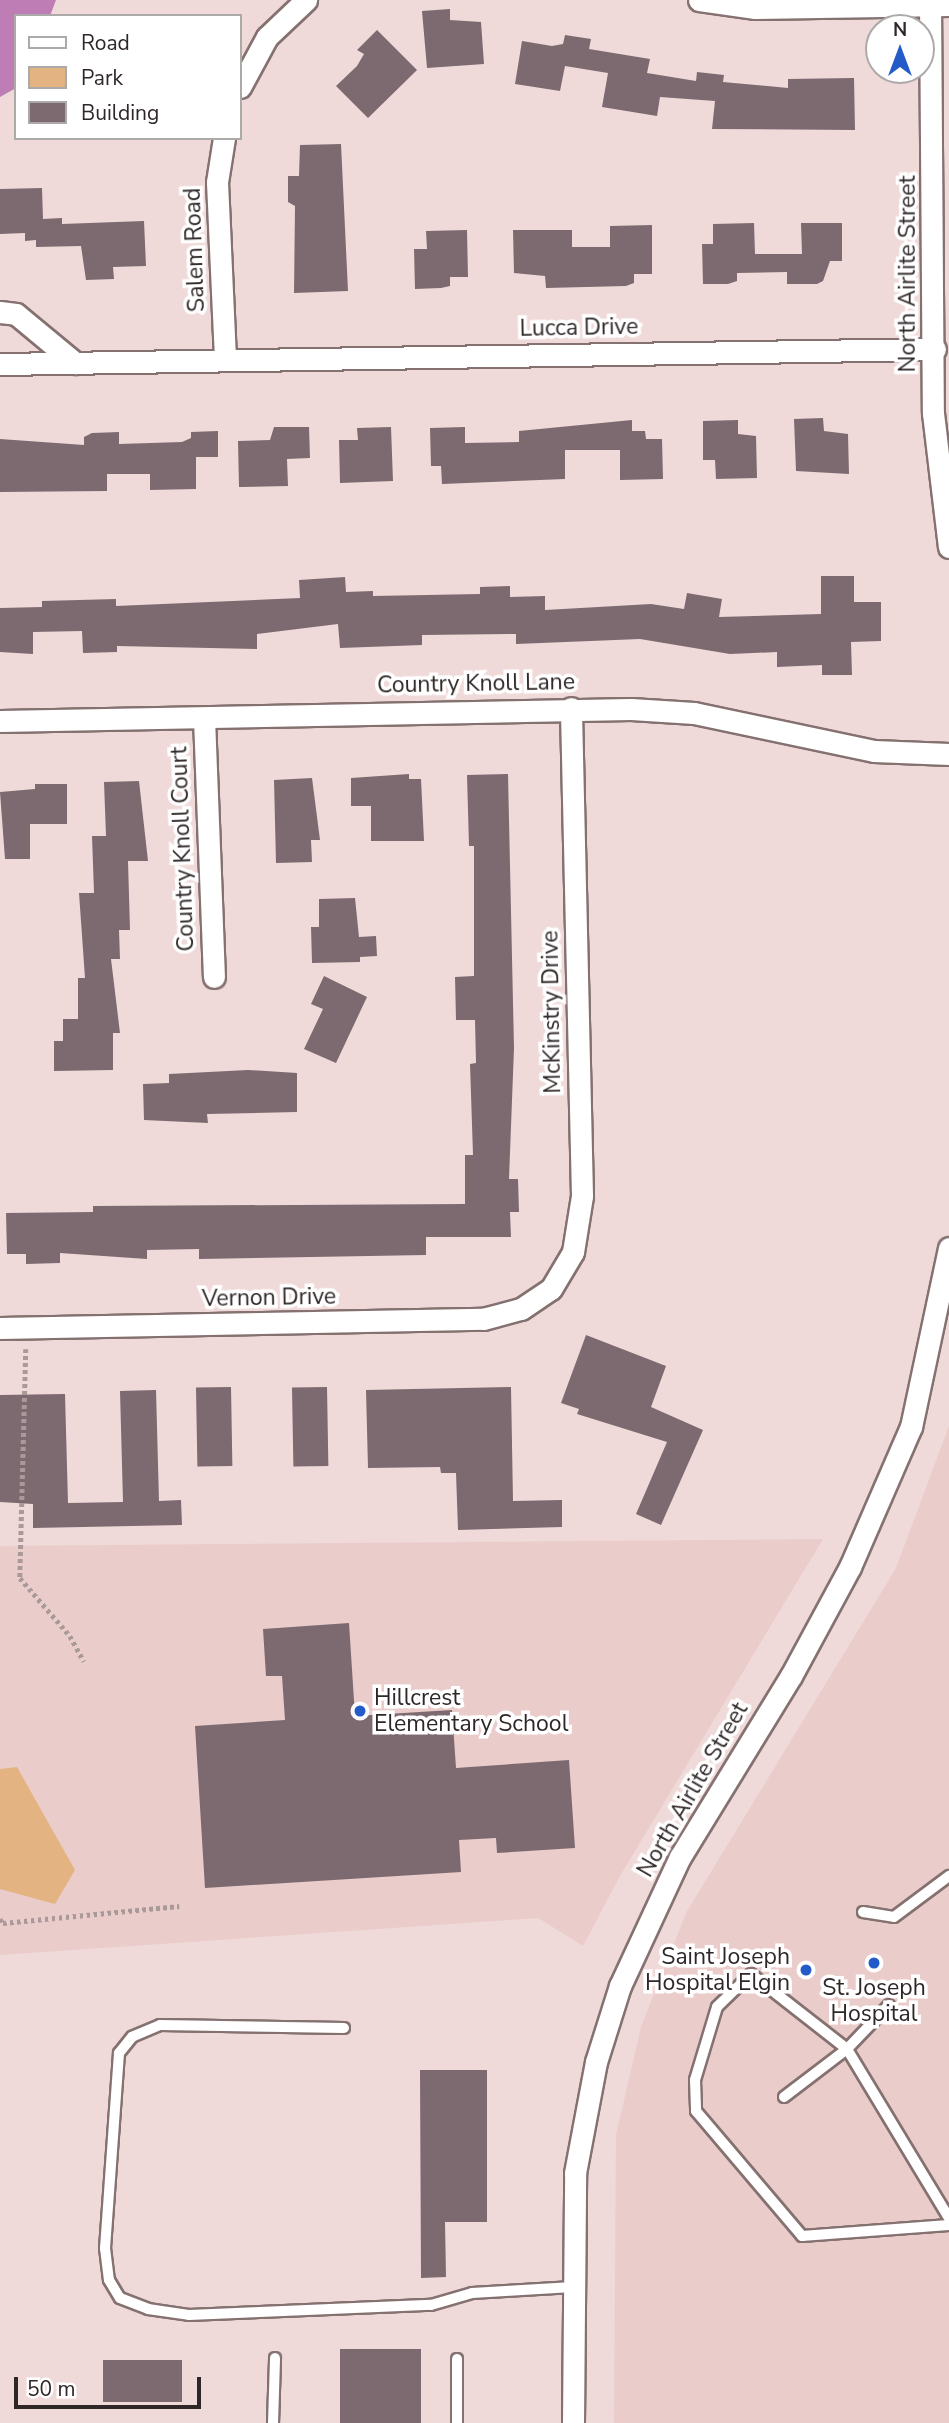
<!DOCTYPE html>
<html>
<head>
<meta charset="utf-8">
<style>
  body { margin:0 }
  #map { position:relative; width:949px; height:2423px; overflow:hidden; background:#efdad9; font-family:"Nunito Sans",sans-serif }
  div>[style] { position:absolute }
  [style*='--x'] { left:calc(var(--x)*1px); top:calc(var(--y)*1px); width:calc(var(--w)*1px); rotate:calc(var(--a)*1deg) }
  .built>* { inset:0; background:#eacccb }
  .green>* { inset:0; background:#e4b382 }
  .water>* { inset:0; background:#be7db4 }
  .building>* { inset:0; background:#7c6a70; transform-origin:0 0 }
  .path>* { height:4.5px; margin-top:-2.25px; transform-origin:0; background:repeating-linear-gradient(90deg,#a99 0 3.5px,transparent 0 7px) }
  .roads { filter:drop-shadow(2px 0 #847170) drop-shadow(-2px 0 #847170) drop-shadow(0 2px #847170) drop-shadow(0 -2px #847170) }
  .lane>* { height:10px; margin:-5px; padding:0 5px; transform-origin:5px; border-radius:5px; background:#fff }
  .street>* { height:21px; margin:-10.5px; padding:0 10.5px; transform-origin:10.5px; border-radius:10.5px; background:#fff }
  .dots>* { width:19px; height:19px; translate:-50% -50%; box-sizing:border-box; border:4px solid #fff; border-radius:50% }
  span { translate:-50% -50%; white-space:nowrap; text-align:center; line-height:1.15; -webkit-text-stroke:7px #fff; paint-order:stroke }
  .street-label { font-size:23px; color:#2f2727 }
  .poi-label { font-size:23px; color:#2f2727 }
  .left { translate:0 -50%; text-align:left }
  .right { translate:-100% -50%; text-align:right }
  .legend { position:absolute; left:14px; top:14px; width:228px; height:126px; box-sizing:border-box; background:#fff; border:2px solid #aca9a9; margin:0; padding:9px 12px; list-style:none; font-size:21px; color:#2f2727 }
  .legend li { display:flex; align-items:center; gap:14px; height:35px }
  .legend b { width:35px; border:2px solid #aca9a9 }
  .north { position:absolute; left:865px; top:14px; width:70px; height:70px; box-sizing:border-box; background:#fff; border:2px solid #aca9a9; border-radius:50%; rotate:0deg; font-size:19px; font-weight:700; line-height:28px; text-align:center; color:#2f2727 }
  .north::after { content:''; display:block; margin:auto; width:24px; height:32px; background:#235bc8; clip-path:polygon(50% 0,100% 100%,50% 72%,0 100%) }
  .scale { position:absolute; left:14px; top:2377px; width:187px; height:32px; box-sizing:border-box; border:4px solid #2f2727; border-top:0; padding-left:9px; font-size:21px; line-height:24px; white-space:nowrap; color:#2f2727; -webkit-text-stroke:5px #fff; paint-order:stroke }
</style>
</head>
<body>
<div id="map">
  <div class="built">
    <div style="clip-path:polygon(949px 1426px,949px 2423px,614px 2423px,616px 2135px,641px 2027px,686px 1913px,896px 1568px)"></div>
    <div style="clip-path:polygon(823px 1539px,620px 1876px,583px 1946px,538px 1918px,0 1955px,0 1546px)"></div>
  </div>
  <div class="green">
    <div style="clip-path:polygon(17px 1767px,75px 1870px,55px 1904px,0 1889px,0 1769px)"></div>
  </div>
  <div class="water">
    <div style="clip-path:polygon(0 0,56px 0,50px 16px,16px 16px,16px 88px,0 97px)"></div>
  </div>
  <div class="building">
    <div style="clip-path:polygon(450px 9px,450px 20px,481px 22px,484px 64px,427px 68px,422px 11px)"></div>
    <div style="clip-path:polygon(377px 30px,417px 70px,368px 118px,336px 86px,357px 66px,364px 54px,357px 50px)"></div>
    <div style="clip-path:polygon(565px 35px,591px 39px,589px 49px,650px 59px,647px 73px,696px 81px,697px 72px,724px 75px,723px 82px,788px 88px,788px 79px,854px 78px,855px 130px,712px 129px,715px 101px,660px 97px,657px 116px,602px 107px,608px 73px,565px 66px,560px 91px,515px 84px,522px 41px,552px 46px,563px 44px)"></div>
    <div style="clip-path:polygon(341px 144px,348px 291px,294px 293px,295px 206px,288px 202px,288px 176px,299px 176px,300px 145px)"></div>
    <div style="clip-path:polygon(42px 188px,43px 219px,62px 218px,62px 224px,144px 221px,146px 266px,113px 267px,114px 279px,86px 280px,81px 246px,36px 247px,36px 240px,25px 241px,25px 233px,0 234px,0 189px)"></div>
    <div style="clip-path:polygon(754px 223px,755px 254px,802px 254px,801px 223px,842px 223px,842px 261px,830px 261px,823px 281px,817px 284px,787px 284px,787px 272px,737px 273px,737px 281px,728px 284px,703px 284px,702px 244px,713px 244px,713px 224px)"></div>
    <div style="clip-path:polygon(652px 225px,652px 274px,634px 274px,634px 283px,626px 286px,546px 288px,545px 276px,514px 273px,513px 230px,572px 230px,572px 247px,610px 247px,610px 226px)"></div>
    <div style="clip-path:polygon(467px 230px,468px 277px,450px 277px,450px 286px,441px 288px,415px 289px,414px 249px,427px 249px,426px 231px)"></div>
    <div style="clip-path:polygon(823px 418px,824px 431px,848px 434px,849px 474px,796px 471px,794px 419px)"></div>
    <div style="clip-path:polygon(632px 420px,632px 431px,645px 431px,646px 439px,662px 439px,663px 479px,620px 480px,620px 450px,565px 450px,565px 479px,442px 484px,441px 466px,431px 466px,430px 428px,465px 427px,465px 443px,519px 442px,519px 431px)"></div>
    <div style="clip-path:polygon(738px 420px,738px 434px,756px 436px,757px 478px,716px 479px,715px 460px,703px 460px,703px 421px)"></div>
    <div style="clip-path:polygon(274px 427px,309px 427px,310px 458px,287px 459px,288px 486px,239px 487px,238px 441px,270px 440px)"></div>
    <div style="clip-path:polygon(391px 427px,393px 481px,340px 483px,339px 440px,358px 440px,357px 428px)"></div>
    <div style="clip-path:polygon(218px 431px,218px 457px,196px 457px,196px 489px,150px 490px,150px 474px,107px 474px,107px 491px,0 492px,0 439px,84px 445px,84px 437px,92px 433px,119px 432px,119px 444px,182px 442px,191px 438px,191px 432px)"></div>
    <div style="clip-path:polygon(821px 576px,854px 576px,854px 602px,881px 602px,881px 641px,851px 642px,852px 675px,822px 675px,822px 665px,777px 667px,777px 652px,730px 654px,640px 639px,516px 644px,516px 634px,422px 635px,422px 645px,340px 648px,338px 624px,257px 634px,257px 649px,117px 646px,117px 652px,83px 653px,82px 631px,33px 632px,33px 654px,0 652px,0 608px,42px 607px,42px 601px,116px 599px,116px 606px,300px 598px,299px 580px,345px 577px,346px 592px,373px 591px,373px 596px,480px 594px,480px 587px,510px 586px,510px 597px,545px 596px,545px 610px,651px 604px,684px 609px,687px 593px,722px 599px,719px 617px,821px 614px)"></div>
    <div style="clip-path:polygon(409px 774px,409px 779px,421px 779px,424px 841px,371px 841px,371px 806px,351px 806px,351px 778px)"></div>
    <div style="clip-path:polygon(508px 774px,514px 1048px,509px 1179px,518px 1179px,519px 1212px,510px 1212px,511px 1237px,426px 1237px,426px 1255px,199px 1259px,199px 1249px,147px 1250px,147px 1259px,60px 1253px,60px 1263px,26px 1264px,26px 1254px,7px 1254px,6px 1213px,93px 1212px,93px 1206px,465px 1204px,465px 1155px,473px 1155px,470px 1064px,476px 1063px,475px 1020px,456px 1020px,455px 977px,474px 976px,474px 846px,469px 846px,467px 775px)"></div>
    <div style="clip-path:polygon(312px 778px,320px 840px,311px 840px,312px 862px,276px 863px,274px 780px)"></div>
    <div style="clip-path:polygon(139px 781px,148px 861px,128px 861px,130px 930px,119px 930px,120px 959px,111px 959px,120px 1033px,113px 1033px,113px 1070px,54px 1071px,54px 1041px,63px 1041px,63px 1019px,78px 1019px,78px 978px,85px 978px,79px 893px,94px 893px,92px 836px,106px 836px,104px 782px)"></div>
    <div style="clip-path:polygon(35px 784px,67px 784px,67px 824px,30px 824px,30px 859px,5px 859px,0 792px,35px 789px)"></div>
    <div style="clip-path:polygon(355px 898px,359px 937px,376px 936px,377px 956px,360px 957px,360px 962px,312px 963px,311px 927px,319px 927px,319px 899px)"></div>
    <div style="clip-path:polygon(324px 976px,367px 997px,336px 1063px,304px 1049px,323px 1009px,311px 1004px)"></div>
    <div style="clip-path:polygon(248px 1070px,297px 1073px,297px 1112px,207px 1114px,208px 1123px,144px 1120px,143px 1084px,169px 1083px,169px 1074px)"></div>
    <div style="clip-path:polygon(586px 1335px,666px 1366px,651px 1407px,703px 1430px,661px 1525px,636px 1514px,667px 1442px,577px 1414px,579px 1409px,561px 1403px)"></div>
    <div style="left:231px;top:1387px;width:79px;height:35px;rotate:89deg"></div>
    <div style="left:327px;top:1387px;width:79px;height:35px;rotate:89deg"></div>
    <div style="clip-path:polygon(511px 1387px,513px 1501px,562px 1500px,562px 1527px,458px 1530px,456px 1473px,441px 1473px,440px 1467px,368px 1468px,366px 1390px)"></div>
    <div style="clip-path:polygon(156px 1390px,159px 1501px,181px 1500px,182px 1525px,33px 1528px,33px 1504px,0 1502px,0 1395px,65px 1394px,68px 1503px,123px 1502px,120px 1391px)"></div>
    <div style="clip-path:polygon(349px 1623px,355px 1716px,452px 1710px,456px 1768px,569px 1760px,575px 1848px,497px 1853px,496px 1838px,459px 1840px,461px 1872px,205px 1888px,195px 1726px,285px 1720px,282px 1676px,266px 1676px,263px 1629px)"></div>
    <div style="clip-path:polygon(420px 2070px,487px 2070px,487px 2222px,445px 2222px,446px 2277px,421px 2278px)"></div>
    <div style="left:340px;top:2349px;width:81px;height:74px"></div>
    <div style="left:103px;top:2360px;width:79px;height:42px"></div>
  </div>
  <div class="path">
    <div style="--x:26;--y:1349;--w:229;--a:91.5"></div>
    <div style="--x:20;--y:1578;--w:77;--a:49.2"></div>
    <div style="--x:70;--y:1636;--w:29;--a:61"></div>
    <div style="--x:0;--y:1919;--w:5;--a:53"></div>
    <div style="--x:3;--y:1923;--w:177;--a:-5.5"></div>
  </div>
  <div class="roads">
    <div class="lane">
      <div style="--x:863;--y:1912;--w:31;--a:9"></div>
      <div style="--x:894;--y:1917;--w:69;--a:-36.7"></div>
      <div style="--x:889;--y:2005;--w:61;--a:133.7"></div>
      <div style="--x:847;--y:2049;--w:122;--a:-142"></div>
      <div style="--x:751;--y:1974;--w:47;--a:135.9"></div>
      <div style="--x:717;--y:2007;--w:76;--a:106.8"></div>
      <div style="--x:695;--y:2080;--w:31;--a:88"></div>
      <div style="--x:696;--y:2111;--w:164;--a:49.7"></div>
      <div style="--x:802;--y:2236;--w:147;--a:-4.3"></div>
      <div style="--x:344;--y:2028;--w:184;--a:-179.1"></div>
      <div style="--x:160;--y:2025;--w:30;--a:157"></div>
      <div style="--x:132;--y:2037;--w:21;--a:129"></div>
      <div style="--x:119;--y:2053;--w:196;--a:94.1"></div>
      <div style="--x:105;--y:2248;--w:32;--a:83"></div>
      <div style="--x:109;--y:2280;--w:21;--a:59"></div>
      <div style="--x:120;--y:2298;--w:30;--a:21"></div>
      <div style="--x:148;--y:2309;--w:41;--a:8.3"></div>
      <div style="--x:189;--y:2315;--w:242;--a:-2.4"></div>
      <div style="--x:431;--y:2305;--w:43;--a:-16.3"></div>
      <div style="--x:472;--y:2293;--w:101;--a:-3.4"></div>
      <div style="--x:784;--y:2097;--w:79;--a:-37.3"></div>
      <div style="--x:847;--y:2049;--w:197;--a:58.9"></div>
      <div style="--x:457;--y:2359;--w:64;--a:90"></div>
      <div style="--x:273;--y:2423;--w:65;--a:-88.2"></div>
    </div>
    <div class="street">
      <div style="--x:699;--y:0;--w:57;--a:8.1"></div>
      <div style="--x:755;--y:8;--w:194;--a:-0.9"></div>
      <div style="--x:930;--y:0;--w:413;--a:89.6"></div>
      <div style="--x:933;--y:413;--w:135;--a:83.2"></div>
      <div style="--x:240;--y:87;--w:57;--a:-61.6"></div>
      <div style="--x:267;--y:37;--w:54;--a:-43.5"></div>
      <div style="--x:224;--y:138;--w:45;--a:99"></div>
      <div style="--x:217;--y:182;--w:178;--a:87.4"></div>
      <div style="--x:0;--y:312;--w:16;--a:7"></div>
      <div style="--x:16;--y:314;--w:77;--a:39.7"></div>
      <div style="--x:0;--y:364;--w:935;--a:-0.92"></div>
      <div style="--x:204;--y:718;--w:259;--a:87.8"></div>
      <div style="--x:0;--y:721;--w:631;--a:-1.09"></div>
      <div style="--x:631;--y:709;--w:63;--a:3.6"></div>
      <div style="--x:694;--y:713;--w:184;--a:11.9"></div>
      <div style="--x:874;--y:751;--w:75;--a:2.3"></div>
      <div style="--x:0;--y:1328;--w:483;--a:-1.1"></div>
      <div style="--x:483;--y:1319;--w:39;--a:-15"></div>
      <div style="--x:521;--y:1309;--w:36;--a:-34"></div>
      <div style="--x:551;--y:1289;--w:43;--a:-59.3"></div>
      <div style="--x:573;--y:1252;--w:57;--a:-80.9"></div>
      <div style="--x:582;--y:1196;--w:488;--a:-91.3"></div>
      <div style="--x:573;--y:2423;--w:250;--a:-89.5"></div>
      <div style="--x:575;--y:2173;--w:113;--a:-79.3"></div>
      <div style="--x:596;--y:2062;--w:80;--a:-72.5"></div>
      <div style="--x:620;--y:1986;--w:142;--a:-65.1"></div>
      <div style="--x:680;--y:1857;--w:212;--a:-58.5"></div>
      <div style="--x:791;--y:1676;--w:124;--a:-61.6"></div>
      <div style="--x:850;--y:1567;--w:153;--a:-66.5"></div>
      <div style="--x:911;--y:1427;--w:183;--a:-78"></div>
    </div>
  </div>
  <div class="dots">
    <div style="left:360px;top:1711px;background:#235bc8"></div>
    <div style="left:874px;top:1963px;background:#235bc8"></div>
    <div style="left:806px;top:1970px;background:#235bc8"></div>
  </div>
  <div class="street-label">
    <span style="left:195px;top:250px;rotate:-92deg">Salem Road</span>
    <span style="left:908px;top:274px;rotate:-90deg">North Airlite Street</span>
    <span style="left:579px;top:328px;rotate:-1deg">Lucca Drive</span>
    <span style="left:476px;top:684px;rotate:-1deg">Country Knoll Lane</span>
    <span style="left:183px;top:849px;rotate:-92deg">Country Knoll Court</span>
    <span style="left:552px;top:1012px;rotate:-91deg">McKinstry Drive</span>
    <span style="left:269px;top:1298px;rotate:-1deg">Vernon Drive</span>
    <span style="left:693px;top:1790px;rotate:-60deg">North Airlite Street</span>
  </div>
  <div class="poi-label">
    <span class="left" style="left:374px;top:1711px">Hillcrest<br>Elementary School</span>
    <span class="right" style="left:790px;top:1970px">Saint Joseph<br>Hospital Elgin</span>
    <span style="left:874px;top:2001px">St. Joseph<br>Hospital</span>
  </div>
  <ul class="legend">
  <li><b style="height:9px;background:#fff"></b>Road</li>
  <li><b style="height:19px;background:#e4b382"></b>Park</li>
  <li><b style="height:19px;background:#7c6a70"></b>Building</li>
  </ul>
  <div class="north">N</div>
  <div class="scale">50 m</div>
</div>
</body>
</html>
